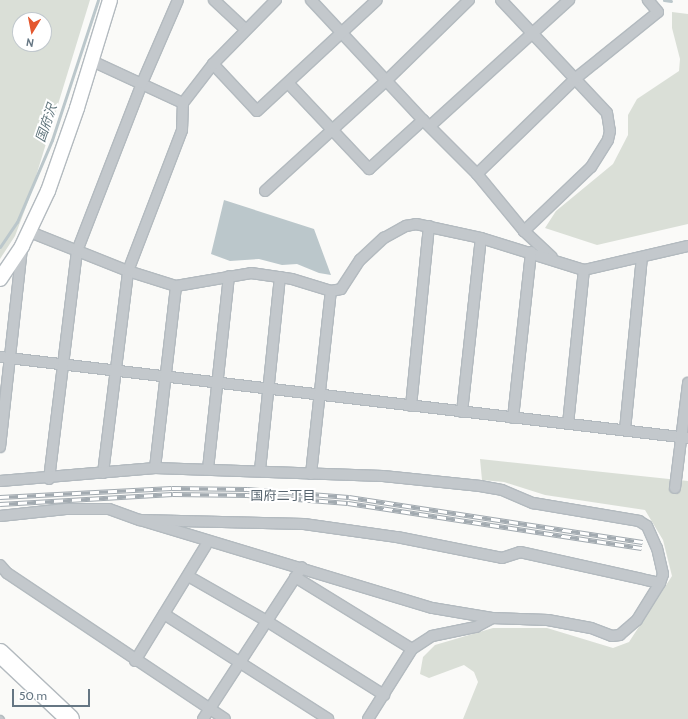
<!DOCTYPE html>
<html>
<head>
<meta charset="utf-8">
<style>
  body { margin:0 }
  #map { position:relative; width:688px; height:719px; overflow:hidden; background:#fafaf8; font-family:Cabin,"Noto Sans JP",sans-serif }
  div>[style] { position:absolute }
  [style*='--x'] { left:calc(var(--x)*1px); top:calc(var(--y)*1px); width:calc(var(--w)*1px); rotate:calc(var(--a)*1deg) }
  .green>* { inset:0; background:#dadfd7 }
  .water>* { inset:0; background:#bbc7cb }
  .stream>* { height:3px; margin:-1.5px; padding:0 1.5px; transform-origin:1.5px; border-radius:1.5px; background:#bbc7cb }
  .roads { filter:drop-shadow(1px 0 #b3babf) drop-shadow(-1px 0 #b3babf) drop-shadow(0 1px #b3babf) drop-shadow(0 -1px #b3babf) }
  .lane>* { height:5px; margin:-2.5px; padding:0 2.5px; transform-origin:2.5px; border-radius:2.5px; background:#c3c8cc }
  .street>* { height:10px; margin:-5px; padding:0 5px; transform-origin:5px; border-radius:5px; background:#c3c8cc }
  .secondary>* { height:14px; margin:-7px; padding:0 7px; transform-origin:7px; border-radius:7px; background:#fff }
  .highway>* { height:18px; margin:-9px; padding:0 9px; transform-origin:9px; border-radius:9px; background:#fff }
  .rail>* { height:4.5px; margin-top:-2.25px; transform-origin:0; background:repeating-linear-gradient(90deg,#fff 0 9px,#a2aab0 0 18px); box-sizing:border-box; border-block:1px solid #a2aab0 }
  span { translate:-50% -50%; white-space:nowrap; text-align:center; line-height:1.15; -webkit-text-stroke:4px #fff; paint-order:stroke }
  .water-label { font-size:13px; color:#60757c; font-style:italic }
  .neighbourhood-label { font-size:13px; color:#57646e }
  .north { position:absolute; left:12px; top:12px; width:40px; height:40px; box-sizing:border-box; background:#fff; border:1px solid #c1c8cd; border-radius:50%; rotate:190deg; font-size:11px; font-weight:700; line-height:16px; text-align:center; color:#657683 }
  .north::after { content:''; display:block; margin:auto; width:14px; height:18px; background:#e4572e; clip-path:polygon(50% 0,100% 100%,50% 72%,0 100%) }
  .scale { position:absolute; left:12px; top:689px; width:78px; height:18px; box-sizing:border-box; border:2px solid #657683; border-top:0; padding-left:5px; font-size:12px; line-height:14px; white-space:nowrap; color:#657683; -webkit-text-stroke:3px #fff; paint-order:stroke }
</style>
</head>
<body>
<div id="map">
  <div class="green">
    <div style="clip-path:polygon(evenodd,0 0,90px 0,29px 199px,15px 236px,0 259px,0 0,20px 20px,44px 20px,44px 44px,20px 44px,20px 20px)"></div>
    <div style="clip-path:polygon(672px 12px,688px 14px,688px 224px,597px 245px,545px 228px,556px 211px,613px 164px,628px 135px,628px 115px,637px 99px,679px 71px,680px 59px,672px 28px)"></div>
    <div style="clip-path:polygon(480px 459px,688px 481px,688px 719px,463px 719px,478px 682px,474px 672px,464px 665px,429px 678px,420px 674px,423px 657px,435px 645px,493px 628px,547px 628px,613px 648px,629px 642px,672px 576px,663px 540px,645px 510px,545px 495px,504px 482px,482px 480px)"></div>
  </div>
  <div class="water">
    <div style="clip-path:polygon(224px 200px,314px 229px,331px 275px,319px 273px,297px 264px,282px 265px,259px 259px,230px 261px,211px 254px)"></div>
  </div>
  <div class="stream">
    <div style="--x:664;--y:0;--w:7;--a:8"></div>
    <div style="--x:0;--y:247;--w:30;--a:-56"></div>
    <div style="--x:17;--y:222;--w:89;--a:-66.9"></div>
    <div style="--x:52;--y:140;--w:147;--a:-71.8"></div>
  </div>
  <div class="roads">
    <div class="lane">
      <div style="--x:0;--y:718;--w:1;--a:45"></div>
    </div>
    <div class="street">
      <div style="--x:214;--y:0;--w:42;--a:43.1"></div>
      <div style="--x:311;--y:0;--w:164;--a:47"></div>
      <div style="--x:423;--y:120;--w:76;--a:45"></div>
      <div style="--x:477;--y:174;--w:74;--a:50.5"></div>
      <div style="--x:524;--y:231;--w:38;--a:43"></div>
      <div style="--x:501;--y:0;--w:155;--a:46.8"></div>
      <div style="--x:607;--y:113;--w:18;--a:81"></div>
      <div style="--x:610;--y:131;--w:9;--a:103"></div>
      <div style="--x:608;--y:140;--w:32;--a:122"></div>
      <div style="--x:591;--y:167;--w:93;--a:136.3"></div>
      <div style="--x:92;--y:61;--w:100;--a:24.8"></div>
      <div style="--x:213;--y:64;--w:64;--a:46.9"></div>
      <div style="--x:257;--y:111;--w:163;--a:-42.8"></div>
      <div style="--x:289;--y:84;--w:117;--a:46.7"></div>
      <div style="--x:369;--y:169;--w:73;--a:-42.2"></div>
      <div style="--x:430;--y:126;--w:188;--a:-42.2"></div>
      <div style="--x:477;--y:174;--w:138;--a:-44.1"></div>
      <div style="--x:576;--y:78;--w:105;--a:-38.8"></div>
      <div style="--x:658;--y:12;--w:16;--a:-130"></div>
      <div style="--x:265;--y:191;--w:164;--a:-42.3"></div>
      <div style="--x:386;--y:81;--w:116;--a:-44.3"></div>
      <div style="--x:30;--y:232;--w:105;--a:21.7"></div>
      <div style="--x:128;--y:271;--w:50;--a:17.4"></div>
      <div style="--x:176;--y:286;--w:76;--a:-9.8"></div>
      <div style="--x:251;--y:273;--w:41;--a:8.3"></div>
      <div style="--x:292;--y:279;--w:41;--a:17.1"></div>
      <div style="--x:331;--y:291;--w:10;--a:-11"></div>
      <div style="--x:341;--y:289;--w:35;--a:-57"></div>
      <div style="--x:360;--y:260;--w:33;--a:-43"></div>
      <div style="--x:384;--y:238;--w:25;--a:-29"></div>
      <div style="--x:406;--y:226;--w:10;--a:-11"></div>
      <div style="--x:416;--y:224;--w:66;--a:12.2"></div>
      <div style="--x:481;--y:238;--w:108;--a:17.3"></div>
      <div style="--x:584;--y:270;--w:107;--a:-13"></div>
      <div style="--x:0;--y:357;--w:693;--a:6.71"></div>
      <div style="--x:411;--y:406;--w:181;--a:-84.3"></div>
      <div style="--x:462;--y:412;--w:175;--a:-83.8"></div>
      <div style="--x:513;--y:418;--w:167;--a:-83.8"></div>
      <div style="--x:568;--y:424;--w:155;--a:-84.1"></div>
      <div style="--x:625;--y:430;--w:173;--a:-84.4"></div>
      <div style="--x:0;--y:447;--w:199;--a:-83.7"></div>
      <div style="--x:155;--y:468;--w:183;--a:-83.4"></div>
      <div style="--x:208;--y:469;--w:194;--a:-83.8"></div>
      <div style="--x:260;--y:470;--w:194;--a:-84.1"></div>
      <div style="--x:103;--y:473;--w:204;--a:-82.9"></div>
      <div style="--x:128;--y:271;--w:151;--a:-69"></div>
      <div style="--x:182;--y:130;--w:27;--a:-88"></div>
      <div style="--x:183;--y:103;--w:49;--a:-52.4"></div>
      <div style="--x:213;--y:64;--w:90;--a:-45.5"></div>
      <div style="--x:311;--y:474;--w:184;--a:-83.8"></div>
      <div style="--x:49;--y:479;--w:230;--a:-83"></div>
      <div style="--x:77;--y:251;--w:180;--a:-68.8"></div>
      <div style="--x:142;--y:83;--w:90;--a:-66.6"></div>
      <div style="--x:0;--y:481;--w:156;--a:-4.8"></div>
      <div style="--x:155;--y:468;--w:228;--a:2"></div>
      <div style="--x:383;--y:476;--w:98;--a:5.9"></div>
      <div style="--x:480;--y:486;--w:22;--a:10"></div>
      <div style="--x:502;--y:490;--w:34;--a:23"></div>
      <div style="--x:533;--y:503;--w:108;--a:9.6"></div>
      <div style="--x:639;--y:521;--w:9;--a:32"></div>
      <div style="--x:647;--y:526;--w:24;--a:66"></div>
      <div style="--x:657;--y:548;--w:27;--a:77"></div>
      <div style="--x:663;--y:574;--w:9;--a:108"></div>
      <div style="--x:660;--y:583;--w:44;--a:121.9"></div>
      <div style="--x:637;--y:620;--w:23;--a:139"></div>
      <div style="--x:620;--y:635;--w:8;--a:173"></div>
      <div style="--x:612;--y:636;--w:22;--a:-159"></div>
      <div style="--x:591;--y:628;--w:44;--a:-169.5"></div>
      <div style="--x:548;--y:620;--w:56;--a:-178"></div>
      <div style="--x:492;--y:618;--w:61;--a:-170.5"></div>
      <div style="--x:432;--y:608;--w:305;--a:-163.2"></div>
      <div style="--x:140;--y:520;--w:164;--a:1.4"></div>
      <div style="--x:304;--y:524;--w:94;--a:8"></div>
      <div style="--x:397;--y:537;--w:107;--a:11.3"></div>
      <div style="--x:502;--y:558;--w:19;--a:-18"></div>
      <div style="--x:520;--y:552;--w:143;--a:12.5"></div>
      <div style="--x:675;--y:488;--w:106;--a:-82.9"></div>
      <div style="--x:0;--y:516;--w:66;--a:-6.1"></div>
      <div style="--x:66;--y:509;--w:43;--a:0"></div>
      <div style="--x:109;--y:509;--w:33;--a:20"></div>
      <div style="--x:0;--y:565;--w:11;--a:49"></div>
      <div style="--x:7;--y:573;--w:262;--a:33.8"></div>
      <div style="--x:188;--y:576;--w:89;--a:29.7"></div>
      <div style="--x:265;--y:620;--w:141;--a:32.2"></div>
      <div style="--x:295;--y:577;--w:137;--a:31.6"></div>
      <div style="--x:164;--y:614;--w:195;--a:32.6"></div>
      <div style="--x:135;--y:661;--w:136;--a:-58.5"></div>
      <div style="--x:203;--y:719;--w:181;--a:-56.9"></div>
      <div style="--x:368;--y:719;--w:83;--a:-57.8"></div>
      <div style="--x:412;--y:649;--w:24;--a:-33"></div>
      <div style="--x:432;--y:636;--w:45;--a:-11.6"></div>
      <div style="--x:476;--y:627;--w:18;--a:-29"></div>
    </div>
    <div class="secondary">
      <div style="--x:0;--y:279;--w:40;--a:-56"></div>
      <div style="--x:22;--y:246;--w:61;--a:-64.7"></div>
      <div style="--x:48;--y:191;--w:88;--a:-70.7"></div>
      <div style="--x:77;--y:108;--w:113;--a:-73"></div>
    </div>
    <div class="highway">
      <div style="--x:0;--y:653;--w:96;--a:43.3"></div>
    </div>
  </div>
  <div class="rail">
    <div style="--x:0;--y:497;--w:172;--a:-3"></div>
    <div style="--x:172;--y:488;--w:75;--a:0.8"></div>
    <div style="--x:247;--y:489;--w:102;--a:4.5"></div>
    <div style="--x:349;--y:497;--w:297;--a:8.7"></div>
    <div style="--x:0;--y:504;--w:173;--a:-3.3"></div>
    <div style="--x:173;--y:494;--w:74;--a:0.8"></div>
    <div style="--x:247;--y:495;--w:101;--a:4.5"></div>
    <div style="--x:348;--y:503;--w:297;--a:8.7"></div>
  </div>
  <div class="water-label">
    <span style="left:46px;top:123px;rotate:-71deg">国府沢</span>
  </div>
  <div class="neighbourhood-label">
    <span style="left:283px;top:495px">国府二丁目</span>
  </div>
  <div class="north">N</div>
  <div class="scale">50 m</div>
</div>
</body>
</html>
